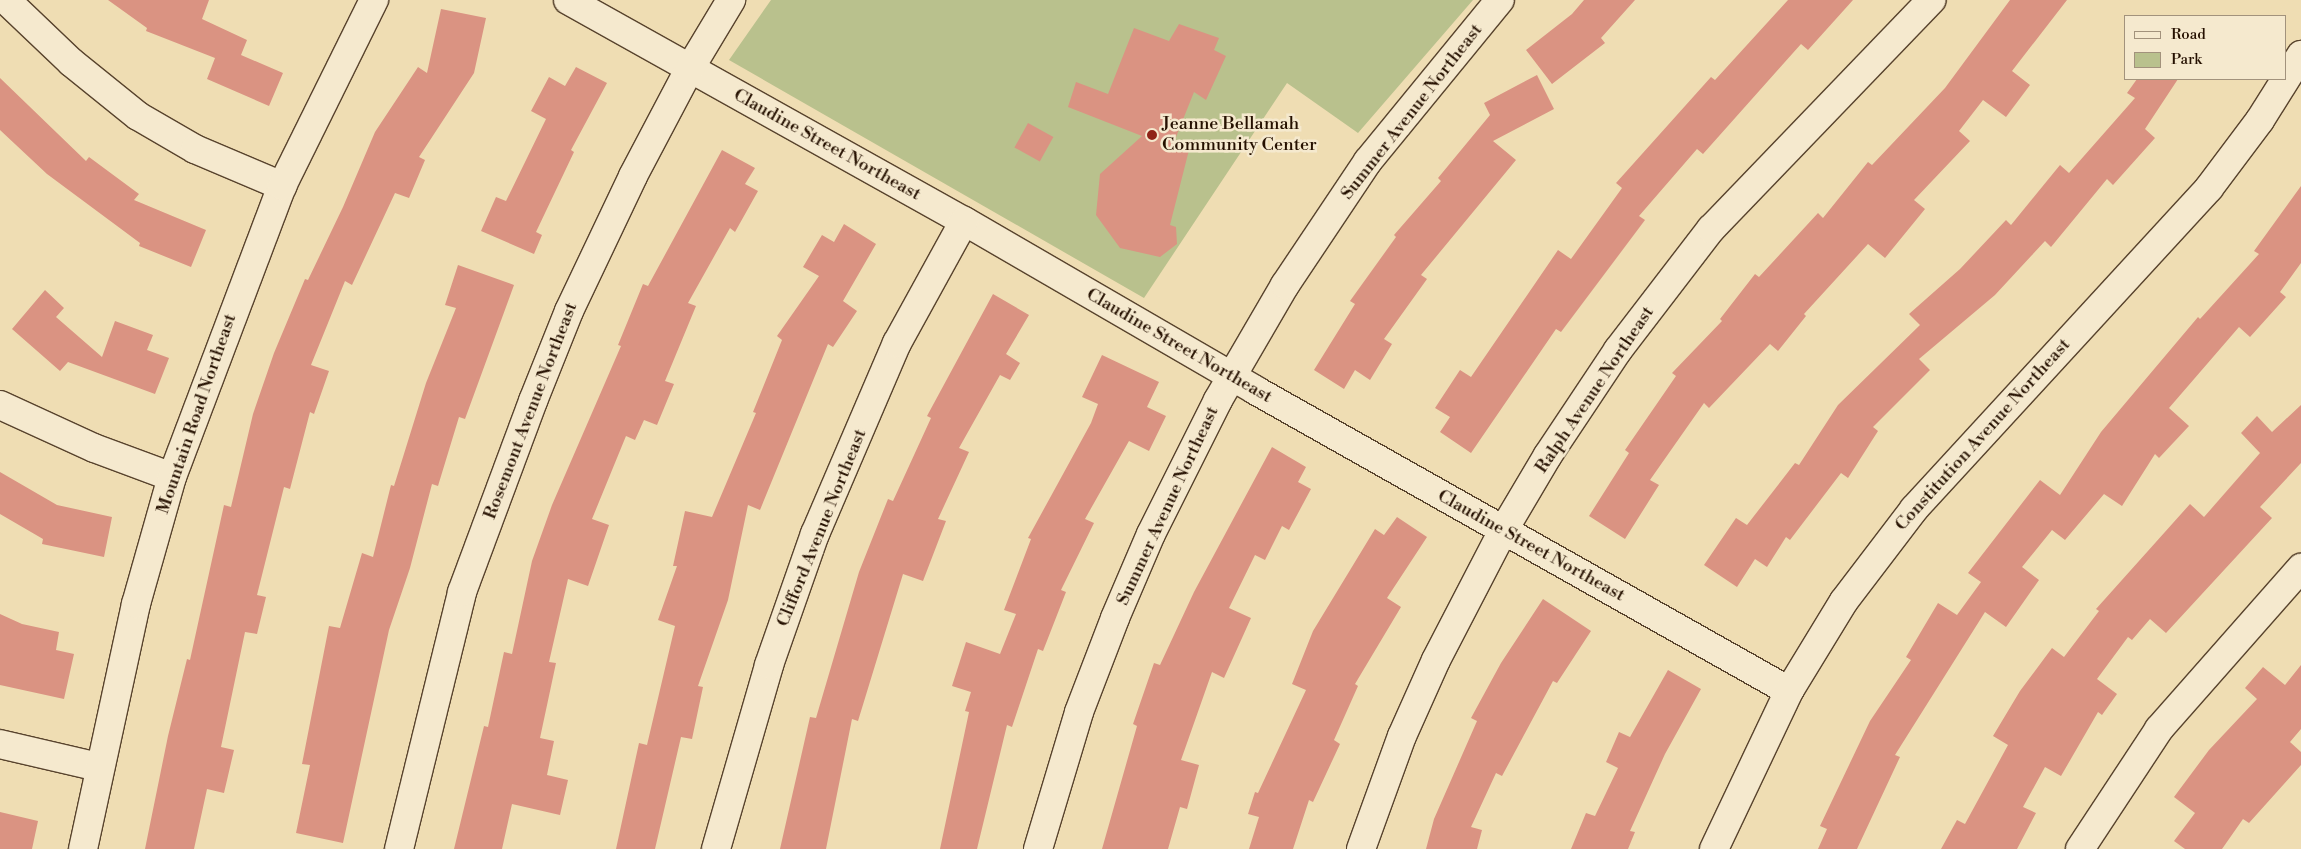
<!DOCTYPE html>
<html>
<head>
<meta charset="utf-8">
<style>
  body { margin:0 }
  #map { position:relative; width:2301px; height:849px; overflow:hidden; background:#efddb3; font-family:"Libre Bodoni",serif }
  div>[style] { position:absolute }
  [style*='--x'] { left:calc(var(--x)*1px); top:calc(var(--y)*1px); width:calc(var(--w)*1px); rotate:calc(var(--a)*1deg) }
  .green>* { inset:0; background:#b9c18d }
  .building>* { inset:0; background:#da9382; transform-origin:0 0 }
  .roads { filter:drop-shadow(1px 0 #58432d) drop-shadow(-1px 0 #58432d) drop-shadow(0 1px #58432d) drop-shadow(0 -1px #58432d) }
  .minor>* { height:28px; margin:-14px; padding:0 14px; transform-origin:14px; border-radius:14px; background:#f5e9ce }
  .dots>* { width:14px; height:14px; translate:-50% -50%; box-sizing:border-box; border:2px solid #f5e9ce; border-radius:50% }
  span { translate:-50% -50%; white-space:nowrap; text-align:center; line-height:1.15; -webkit-text-stroke:5px #f5e9ce; paint-order:stroke }
  .street-label { font-size:18px; color:#251000 }
  .poi-label { font-size:18px; color:#251000 }
  .left { translate:0 -50%; text-align:left }
  .legend { position:absolute; left:2124px; top:15px; width:162px; height:65px; box-sizing:border-box; background:#f5e9ce; border:1px solid #a2927c; margin:0; padding:6px 9px; list-style:none; font-size:15px; color:#251000 }
  .legend li { display:flex; align-items:center; gap:10px; height:25px }
  .legend b { width:25px; border:1px solid #a2927c }
</style>
</head>
<body>
<div id="map">
  <div class="green">
    <div style="clip-path:polygon(771px 0,1473px 0,1358px 133px,1287px 83px,1144px 298px,729px 60px)"></div>
  </div>
  <div class="building">
    <div style="clip-path:polygon(108px 0,209px 0,202px 19px,247px 40px,241px 55px,283px 73px,269px 106px,207px 79px,215px 58px,146px 31px,147px 28px)"></div>
    <div style="clip-path:polygon(1584px 0,1635px 0,1601px 38px,1605px 43px,1552px 84px,1526px 50px,1572px 14px)"></div>
    <div style="clip-path:polygon(1788px 0,1853px 0,1808px 50px,1801px 44px,1703px 154px,1697px 149px,1639px 216px,1645px 220px,1561px 332px,1556px 329px,1471px 453px,1440px 432px,1450px 417px,1435px 408px,1460px 370px,1471px 377px,1558px 250px,1571px 259px,1622px 188px,1616px 183px,1711px 77px,1715px 80px)"></div>
    <div style="clip-path:polygon(2010px 0,2067px 0,2012px 71px,2030px 85px,2006px 117px,1983px 100px,1959px 131px,1970px 141px,1914px 200px,1925px 209px,1885px 258px,1868px 244px,1804px 314px,1806px 316px,1778px 351px,1770px 344px,1709px 408px,1704px 403px,1650px 480px,1659px 485px,1625px 539px,1589px 516px,1629px 453px,1625px 450px,1676px 376px,1672px 373px,1722px 321px,1720px 319px,1755px 274px,1759px 277px,1818px 213px,1823px 218px,1868px 162px,1872px 165px,1945px 88px)"></div>
    <div style="clip-path:polygon(441px 9px,486px 18px,474px 73px,419px 157px,425px 160px,409px 198px,395px 193px,352px 285px,345px 281px,311px 365px,329px 371px,314px 414px,310px 412px,290px 489px,284px 487px,257px 595px,266px 597px,257px 634px,245px 632px,221px 747px,234px 750px,224px 793px,207px 789px,194px 849px,145px 849px,168px 736px,187px 659px,190px 660px,224px 505px,231px 507px,253px 414px,274px 353px,305px 279px,308px 280px,343px 207px,375px 132px,418px 67px,427px 73px)"></div>
    <div style="clip-path:polygon(1179px 24px,1219px 38px,1214px 50px,1226px 56px,1206px 100px,1194px 92px,1174px 142px,1190px 146px,1170px 225px,1176px 227px,1177px 244px,1160px 257px,1120px 248px,1096px 215px,1100px 174px,1142px 136px,1068px 107px,1076px 82px,1108px 94px,1134px 28px,1169px 41px)"></div>
    <div style="clip-path:polygon(576px 67px,607px 83px,571px 150px,574px 152px,536px 232px,542px 235px,534px 254px,481px 231px,496px 197px,506px 201px,546px 119px,531px 111px,549px 77px,565px 86px)"></div>
    <div style="clip-path:polygon(1537px 75px,1554px 109px,1493px 141px,1516px 160px,1421px 275px,1427px 279px,1384px 339px,1392px 344px,1370px 380px,1355px 370px,1344px 389px,1314px 370px,1355px 304px,1350px 301px,1396px 237px,1394px 235px,1441px 181px,1438px 178px,1490px 115px,1484px 103px)"></div>
    <div style="clip-path:polygon(0 78px,86px 161px,89px 157px,139px 194px,134px 200px,206px 230px,191px 267px,139px 246px,140px 243px,47px 174px,0 130px)"></div>
    <div style="clip-path:polygon(2137px 79px,2178px 79px,2145px 129px,2155px 138px,2113px 185px,2107px 179px,2051px 247px,2045px 241px,1995px 295px,1919px 359px,1930px 370px,1873px 427px,1878px 431px,1848px 478px,1841px 473px,1790px 540px,1786px 537px,1767px 567px,1755px 559px,1737px 587px,1704px 565px,1736px 518px,1747px 525px,1795px 463px,1799px 465px,1838px 405px,1920px 325px,1909px 314px,1960px 269px,2006px 220px,2011px 225px,2060px 165px,2069px 173px,2135px 98px,2127px 93px)"></div>
    <div style="left:1028px;top:123px;width:29px;height:28px;rotate:29deg"></div>
    <div style="clip-path:polygon(722px 150px,755px 168px,745px 184px,758px 191px,735px 232px,730px 228px,688px 303px,696px 306px,665px 381px,674px 384px,657px 425px,644px 420px,635px 440px,626px 436px,592px 519px,609px 525px,588px 586px,568px 579px,549px 662px,556px 663px,540px 738px,554px 741px,547px 775px,568px 780px,560px 815px,512px 804px,502px 849px,454px 849px,484px 726px,488px 727px,504px 652px,512px 654px,532px 561px,552px 505px,621px 346px,618px 345px,643px 284px,648px 286px)"></div>
    <div style="clip-path:polygon(2301px 186px,2301px 263px,2280px 292px,2286px 297px,2250px 337px,2239px 327px,2169px 408px,2189px 426px,2159px 458px,2155px 454px,2122px 506px,2104px 494px,2065px 540px,2052px 530px,2022px 567px,2039px 580px,2006px 627px,1985px 612px,1895px 755px,1900px 757px,1857px 849px,1818px 849px,1827px 829px,1820px 826px,1870px 721px,1911px 660px,1906px 657px,1938px 603px,1957px 615px,1981px 582px,1968px 573px,2040px 480px,2060px 495px,2101px 432px,2198px 317px,2200px 319px,2259px 254px,2254px 251px)"></div>
    <div style="clip-path:polygon(844px 224px,876px 244px,843px 301px,857px 311px,833px 347px,828px 344px,760px 510px,748px 505px,728px 600px,698px 686px,703px 687px,692px 739px,681px 737px,655px 849px,616px 849px,639px 743px,647px 745px,675px 626px,658px 620px,677px 566px,673px 566px,685px 511px,712px 517px,756px 413px,753px 412px,782px 340px,777px 336px,819px 276px,803px 267px,822px 235px,834px 242px)"></div>
    <div style="clip-path:polygon(458px 265px,514px 285px,465px 419px,459px 417px,438px 486px,432px 484px,410px 568px,389px 630px,343px 843px,296px 833px,310px 765px,302px 764px,329px 626px,340px 628px,362px 553px,373px 557px,391px 485px,394px 486px,426px 383px,456px 308px,445px 305px)"></div>
    <div style="clip-path:polygon(45px 290px,64px 308px,56px 317px,102px 357px,115px 321px,153px 335px,147px 350px,169px 358px,155px 394px,68px 362px,60px 371px,12px 329px)"></div>
    <div style="clip-path:polygon(993px 294px,1029px 315px,1006px 354px,1020px 363px,1010px 380px,1000px 375px,959px 448px,969px 452px,938px 519px,946px 521px,923px 581px,903px 574px,858px 721px,852px 719px,826px 849px,780px 849px,810px 717px,816px 718px,859px 572px,888px 499px,893px 501px,931px 418px,927px 416px)"></div>
    <div style="clip-path:polygon(1102px 355px,1159px 382px,1147px 407px,1166px 416px,1149px 451px,1129px 441px,1085px 519px,1094px 523px,1061px 590px,1066px 592px,1043px 651px,1038px 649px,1012px 727px,1007px 725px,977px 849px,940px 849px,969px 712px,965px 711px,971px 692px,952px 686px,966px 642px,1000px 654px,1016px 614px,1004px 610px,1031px 539px,1028px 538px,1091px 423px,1098px 404px,1082px 397px)"></div>
    <div style="clip-path:polygon(2301px 405px,2301px 463px,2260px 507px,2272px 518px,2166px 633px,2150px 619px,2132px 640px,2128px 637px,2097px 679px,2117px 694px,2102px 715px,2098px 712px,2061px 776px,2045px 767px,2023px 807px,2036px 813px,2017px 849px,1941px 849px,1957px 820px,1965px 824px,2008px 745px,1993px 736px,2020px 691px,2052px 648px,2064px 657px,2099px 611px,2096px 609px,2190px 504px,2204px 517px,2260px 453px,2241px 433px,2257px 416px,2272px 432px)"></div>
    <div style="clip-path:polygon(1272px 447px,1306px 467px,1298px 482px,1311px 489px,1289px 530px,1282px 526px,1265px 560px,1255px 555px,1229px 608px,1251px 618px,1224px 678px,1212px 672px,1181px 760px,1199px 765px,1187px 809px,1180px 807px,1168px 849px,1102px 849px,1137px 726px,1133px 724px,1154px 663px,1160px 665px,1194px 592px)"></div>
    <div style="clip-path:polygon(0 472px,57px 505px,112px 517px,104px 557px,42px 544px,43px 539px,0 514px)"></div>
    <div style="clip-path:polygon(1397px 517px,1427px 537px,1387px 598px,1401px 607px,1355px 684px,1358px 686px,1334px 740px,1340px 744px,1313px 802px,1309px 800px,1293px 849px,1249px 849px,1259px 817px,1248px 814px,1255px 792px,1258px 793px,1306px 690px,1292px 684px,1313px 631px,1375px 529px,1384px 535px)"></div>
    <div style="clip-path:polygon(1543px 599px,1591px 631px,1557px 683px,1553px 681px,1502px 776px,1496px 773px,1471px 827px,1482px 830px,1477px 849px,1426px 849px,1434px 819px,1477px 721px,1471px 718px,1501px 663px)"></div>
    <div style="clip-path:polygon(0 614px,22px 624px,59px 632px,56px 650px,74px 654px,64px 699px,0 685px)"></div>
    <div style="clip-path:polygon(2301px 665px,2301px 729px,2290px 742px,2301px 752px,2301px 765px,2249px 823px,2243px 819px,2222px 849px,2185px 849px,2174px 841px,2195px 813px,2174px 797px,2209px 750px,2257px 699px,2245px 688px,2263px 667px,2285px 685px)"></div>
    <div style="clip-path:polygon(1668px 670px,1701px 689px,1665px 754px,1630px 831px,1635px 832px,1628px 849px,1571px 849px,1586px 813px,1595px 816px,1618px 768px,1606px 762px,1619px 732px,1630px 737px)"></div>
    <div style="clip-path:polygon(0 812px,38px 821px,32px 849px,0 849px)"></div>
  </div>
  <div class="roads">
    <div class="minor">
      <div style="--x:6;--y:0;--w:90;--a:43.6"></div>
      <div style="--x:71;--y:62;--w:86;--a:38.9"></div>
      <div style="--x:138;--y:116;--w:66;--a:30.1"></div>
      <div style="--x:195;--y:149;--w:95;--a:23"></div>
      <div style="--x:568;--y:0;--w:453;--a:29.2"></div>
      <div style="--x:964;--y:221;--w:337;--a:30.1"></div>
      <div style="--x:1255;--y:390;--w:613;--a:29.41"></div>
      <div style="--x:0;--y:405;--w:103;--a:24.6"></div>
      <div style="--x:94;--y:448;--w:83;--a:20.4"></div>
      <div style="--x:0;--y:744;--w:102;--a:13.1"></div>
      <div style="--x:83;--y:849;--w:251;--a:-77.8"></div>
      <div style="--x:136;--y:604;--w:132;--a:-74.2"></div>
      <div style="--x:172;--y:477;--w:311;--a:-69.3"></div>
      <div style="--x:282;--y:186;--w:208;--a:-63.7"></div>
      <div style="--x:399;--y:849;--w:265;--a:-76.2"></div>
      <div style="--x:462;--y:592;--w:204;--a:-69.6"></div>
      <div style="--x:533;--y:401;--w:97;--a:-68.2"></div>
      <div style="--x:569;--y:311;--w:149;--a:-64.6"></div>
      <div style="--x:633;--y:176;--w:120;--a:-62.2"></div>
      <div style="--x:689;--y:70;--w:82;--a:-59"></div>
      <div style="--x:716;--y:849;--w:191;--a:-73.9"></div>
      <div style="--x:769;--y:665;--w:139;--a:-70.7"></div>
      <div style="--x:815;--y:534;--w:208;--a:-66.8"></div>
      <div style="--x:897;--y:343;--w:139;--a:-61.2"></div>
      <div style="--x:1038;--y:849;--w:143;--a:-73.3"></div>
      <div style="--x:1079;--y:712;--w:101;--a:-69"></div>
      <div style="--x:1115;--y:618;--w:91;--a:-66.8"></div>
      <div style="--x:1151;--y:534;--w:150;--a:-63.4"></div>
      <div style="--x:1218;--y:400;--w:133;--a:-59.8"></div>
      <div style="--x:1285;--y:285;--w:149;--a:-56.2"></div>
      <div style="--x:1368;--y:161;--w:208;--a:-50.7"></div>
      <div style="--x:1361;--y:849;--w:120;--a:-70.1"></div>
      <div style="--x:1402;--y:736;--w:83;--a:-65.9"></div>
      <div style="--x:1436;--y:660;--w:145;--a:-62.6"></div>
      <div style="--x:1503;--y:531;--w:88;--a:-59.4"></div>
      <div style="--x:1548;--y:455;--w:126;--a:-56.3"></div>
      <div style="--x:1618;--y:350;--w:153;--a:-52.5"></div>
      <div style="--x:1711;--y:229;--w:318;--a:-46.1"></div>
      <div style="--x:1714;--y:849;--w:175;--a:-64.6"></div>
      <div style="--x:1789;--y:691;--w:105;--a:-58.6"></div>
      <div style="--x:1844;--y:601;--w:116;--a:-52.7"></div>
      <div style="--x:1914;--y:509;--w:436;--a:-47.4"></div>
      <div style="--x:2209;--y:188;--w:85;--a:-53.1"></div>
      <div style="--x:2260;--y:120;--w:77;--a:-57.8"></div>
      <div style="--x:2080;--y:849;--w:144;--a:-56.6"></div>
      <div style="--x:2159;--y:729;--w:215;--a:-48.6"></div>
    </div>
  </div>
  <div class="dots">
    <div style="left:1152px;top:135px;background:#8f2418"></div>
  </div>
  <div class="street-label">
    <span style="left:1412px;top:112px;rotate:-52deg">Summer Avenue Northeast</span>
    <span style="left:827px;top:145px;rotate:29deg">Claudine Street Northeast</span>
    <span style="left:1179px;top:346px;rotate:30deg">Claudine Street Northeast</span>
    <span style="left:1595px;top:390px;rotate:-56deg">Ralph Avenue Northeast</span>
    <span style="left:531px;top:411px;rotate:-69deg">Rosemont Avenue Northeast</span>
    <span style="left:197px;top:414px;rotate:-71deg">Mountain Road Northeast</span>
    <span style="left:1983px;top:435px;rotate:-48deg">Constitution Avenue Northeast</span>
    <span style="left:1168px;top:506px;rotate:-65deg">Summer Avenue Northeast</span>
    <span style="left:822px;top:528px;rotate:-68deg">Clifford Avenue Northeast</span>
    <span style="left:1531px;top:546px;rotate:29deg">Claudine Street Northeast</span>
  </div>
  <div class="poi-label">
    <span class="left" style="left:1162px;top:135px">Jeanne Bellamah<br>Community Center</span>
  </div>
  <ul class="legend">
  <li><b style="height:6px;background:#f5e9ce"></b>Road</li>
  <li><b style="height:14px;background:#b9c18d"></b>Park</li>
  </ul>
</div>
</body>
</html>
